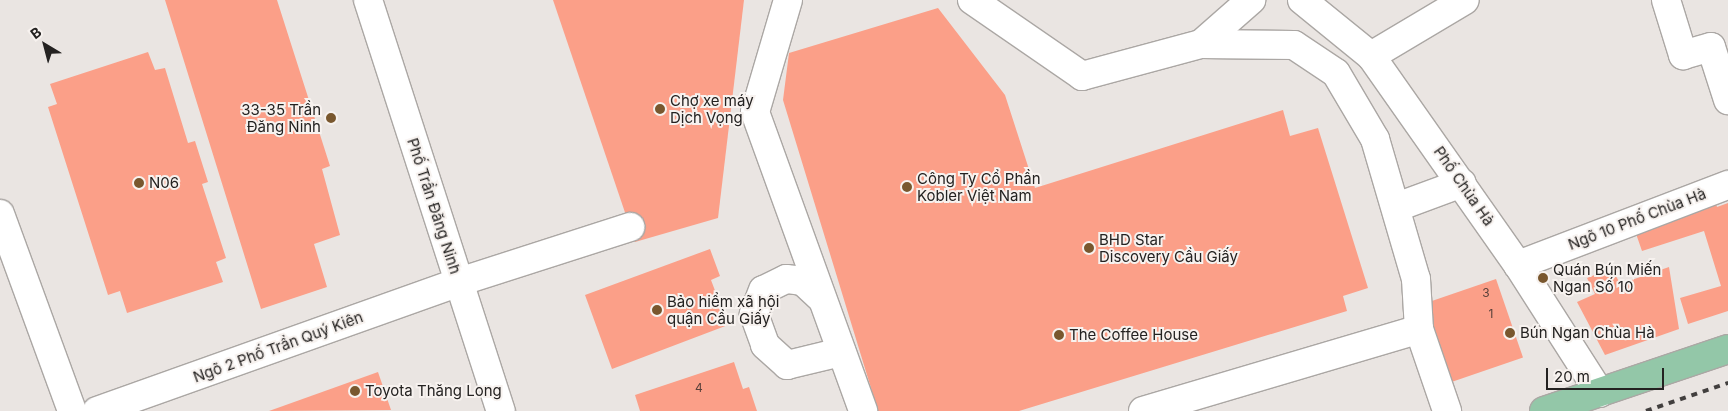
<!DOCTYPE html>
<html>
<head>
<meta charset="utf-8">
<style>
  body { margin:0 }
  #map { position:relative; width:1728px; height:411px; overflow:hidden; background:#eae5e2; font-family:Inter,sans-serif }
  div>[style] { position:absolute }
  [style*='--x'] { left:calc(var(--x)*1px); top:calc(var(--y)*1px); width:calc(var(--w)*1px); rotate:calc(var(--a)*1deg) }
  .building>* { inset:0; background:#fb9f88; transform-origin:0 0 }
  .roads { filter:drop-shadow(1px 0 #aba7a4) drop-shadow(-1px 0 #aba7a4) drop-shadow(0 1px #aba7a4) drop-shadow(0 -1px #aba7a4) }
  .minor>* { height:28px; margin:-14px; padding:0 14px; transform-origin:14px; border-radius:14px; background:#fff }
  .major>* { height:28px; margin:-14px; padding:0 14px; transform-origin:14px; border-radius:14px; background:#93c7a8 }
  .rail>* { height:4px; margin-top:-2px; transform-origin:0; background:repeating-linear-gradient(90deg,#423f3e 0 6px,transparent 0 12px) }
  .dots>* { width:14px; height:14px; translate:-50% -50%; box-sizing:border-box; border:2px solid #f7f2ef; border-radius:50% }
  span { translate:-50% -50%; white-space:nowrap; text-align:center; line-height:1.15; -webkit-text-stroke:4px #f7f2ef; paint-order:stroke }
  .number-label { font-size:12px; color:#5a413b }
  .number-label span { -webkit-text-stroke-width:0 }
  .poi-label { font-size:15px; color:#242221 }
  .left { translate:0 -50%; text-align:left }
  .right { translate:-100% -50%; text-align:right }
  .street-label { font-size:15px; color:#242221 }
  .north { position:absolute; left:20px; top:20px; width:50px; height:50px; -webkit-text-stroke:4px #f7f2ef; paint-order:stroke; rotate:323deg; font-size:14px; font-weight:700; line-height:20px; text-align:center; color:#242221 }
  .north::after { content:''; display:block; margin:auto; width:18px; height:22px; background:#242221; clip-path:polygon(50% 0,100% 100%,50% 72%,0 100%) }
  .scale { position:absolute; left:1546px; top:368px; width:118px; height:22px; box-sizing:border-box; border:2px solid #242221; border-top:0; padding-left:6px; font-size:15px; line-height:18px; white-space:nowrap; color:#242221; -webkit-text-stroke:4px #f7f2ef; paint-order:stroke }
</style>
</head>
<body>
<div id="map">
  <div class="building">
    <div style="clip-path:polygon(165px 0,277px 0,330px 166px,322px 169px,340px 235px,314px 244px,327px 287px,261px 309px)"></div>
    <div style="clip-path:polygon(553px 0,744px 0,718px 218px,635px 242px)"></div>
    <div style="clip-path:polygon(938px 8px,1005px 95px,1035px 188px,1283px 110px,1290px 136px,1318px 128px,1368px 288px,1343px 296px,1347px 311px,1019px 411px,878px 411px,783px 100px,789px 53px)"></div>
    <div style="clip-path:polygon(148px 52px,155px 70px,165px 68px,188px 143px,195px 141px,208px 182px,202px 184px,226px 258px,216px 262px,223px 282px,127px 313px,120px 291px,108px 295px,48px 107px,57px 104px,50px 84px)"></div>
    <div style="clip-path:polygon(1715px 201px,1717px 207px,1728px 203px,1728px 311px,1688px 324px,1680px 298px,1721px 286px,1704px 231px,1642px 251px,1634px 228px)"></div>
    <div style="clip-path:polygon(710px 249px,720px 276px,711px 280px,728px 325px,612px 369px,585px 295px)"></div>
    <div style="clip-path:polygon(1669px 267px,1679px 329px,1605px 355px,1577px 302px,1595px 294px,1587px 278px,1612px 268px,1620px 284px)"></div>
    <div style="left:1496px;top:279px;width:83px;height:81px;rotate:71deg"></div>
    <div style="clip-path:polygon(734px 362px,743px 389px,749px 387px,757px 411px,640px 411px,635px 395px)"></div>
    <div style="clip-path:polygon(378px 372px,391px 410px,269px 411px)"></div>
  </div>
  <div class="roads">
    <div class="minor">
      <div style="--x:368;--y:0;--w:432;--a:72.1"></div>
      <div style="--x:788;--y:0;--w:117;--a:106.4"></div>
      <div style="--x:755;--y:112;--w:318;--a:70.1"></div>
      <div style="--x:972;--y:0;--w:134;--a:34.6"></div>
      <div style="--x:1082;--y:76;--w:123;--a:-15.1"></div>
      <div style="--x:1201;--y:44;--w:93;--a:0.6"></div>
      <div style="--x:1294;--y:45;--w:50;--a:33.7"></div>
      <div style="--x:1336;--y:73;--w:77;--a:59.4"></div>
      <div style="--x:1375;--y:139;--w:146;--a:73.7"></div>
      <div style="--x:1416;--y:279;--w:50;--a:86.6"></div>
      <div style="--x:1419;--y:329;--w:87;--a:71.1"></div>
      <div style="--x:1302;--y:0;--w:89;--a:39.1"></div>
      <div style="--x:1371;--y:56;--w:256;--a:54.9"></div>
      <div style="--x:1518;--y:265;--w:152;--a:57.4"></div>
      <div style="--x:1666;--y:0;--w:58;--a:72.8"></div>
      <div style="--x:1683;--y:55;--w:29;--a:-16"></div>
      <div style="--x:1711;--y:47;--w:56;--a:72.2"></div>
      <div style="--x:1201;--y:44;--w:67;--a:-41.3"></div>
      <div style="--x:1371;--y:56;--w:109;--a:-30.8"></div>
      <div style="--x:1397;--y:207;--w:69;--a:-20.3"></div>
      <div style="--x:0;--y:214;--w:210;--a:69.9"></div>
      <div style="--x:1518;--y:265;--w:225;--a:-20.9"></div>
      <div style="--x:822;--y:299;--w:26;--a:-137"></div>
      <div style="--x:803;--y:281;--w:17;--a:-173"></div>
      <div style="--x:786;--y:279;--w:25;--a:154"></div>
      <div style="--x:763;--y:290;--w:26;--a:111"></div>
      <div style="--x:754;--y:314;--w:33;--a:70"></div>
      <div style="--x:765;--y:345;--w:30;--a:42"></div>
      <div style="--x:787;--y:365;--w:56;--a:-13.5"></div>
      <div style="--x:97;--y:411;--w:384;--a:-19.6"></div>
      <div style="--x:459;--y:282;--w:180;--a:-17.8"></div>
      <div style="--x:1143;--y:411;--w:288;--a:-16.5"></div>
    </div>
    <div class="major">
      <div style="--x:1544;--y:411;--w:194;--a:-18.6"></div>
    </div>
  </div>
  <div class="rail">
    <div style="--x:1646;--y:411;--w:87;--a:-18.9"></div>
  </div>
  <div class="dots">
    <div style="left:660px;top:109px;background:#79572e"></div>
    <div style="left:331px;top:118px;background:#79572e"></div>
    <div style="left:139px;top:183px;background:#79572e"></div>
    <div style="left:907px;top:187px;background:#79572e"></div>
    <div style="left:1089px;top:248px;background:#79572e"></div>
    <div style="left:1543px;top:278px;background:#79572e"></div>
    <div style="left:657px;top:310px;background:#79572e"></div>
    <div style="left:1510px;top:333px;background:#79572e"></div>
    <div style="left:1059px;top:335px;background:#79572e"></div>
    <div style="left:355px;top:391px;background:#79572e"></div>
  </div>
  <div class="number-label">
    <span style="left:1486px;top:293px">3</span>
    <span style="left:1491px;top:314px">1</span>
    <span style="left:699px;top:388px">4</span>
  </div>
  <div class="poi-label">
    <span class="left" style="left:670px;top:109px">Chợ xe máy<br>Dịch Vọng</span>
    <span class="right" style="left:321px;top:118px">33-35 Trần<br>Đăng Ninh</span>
    <span class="left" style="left:917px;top:187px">Công Ty Cổ Phần<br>Kobler Việt Nam</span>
    <span class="left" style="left:149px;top:183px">N06</span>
    <span class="left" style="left:1099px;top:248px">BHD Star<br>Discovery Cầu Giấy</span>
    <span class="left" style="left:1553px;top:278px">Quán Bún Miến<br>Ngan Số 10</span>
    <span class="left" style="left:667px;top:310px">Bảo hiểm xã hội<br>quận Cầu Giấy</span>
    <span class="left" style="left:1520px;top:333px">Bún Ngan Chùa Hà</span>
    <span class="left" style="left:1069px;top:335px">The Coffee House</span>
    <span class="left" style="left:365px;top:391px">Toyota Thăng Long</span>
  </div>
  <div class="street-label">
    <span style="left:1464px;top:186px;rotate:55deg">Phố Chùa Hà</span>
    <span style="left:434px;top:206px;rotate:72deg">Phố Trần Đăng Ninh</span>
    <span style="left:1637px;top:219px;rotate:-21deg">Ngõ 10 Phố Chùa Hà</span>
    <span style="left:278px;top:347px;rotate:-20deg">Ngõ 2 Phố Trần Quý Kiên</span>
  </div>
  <div class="north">B</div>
  <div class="scale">20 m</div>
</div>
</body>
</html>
